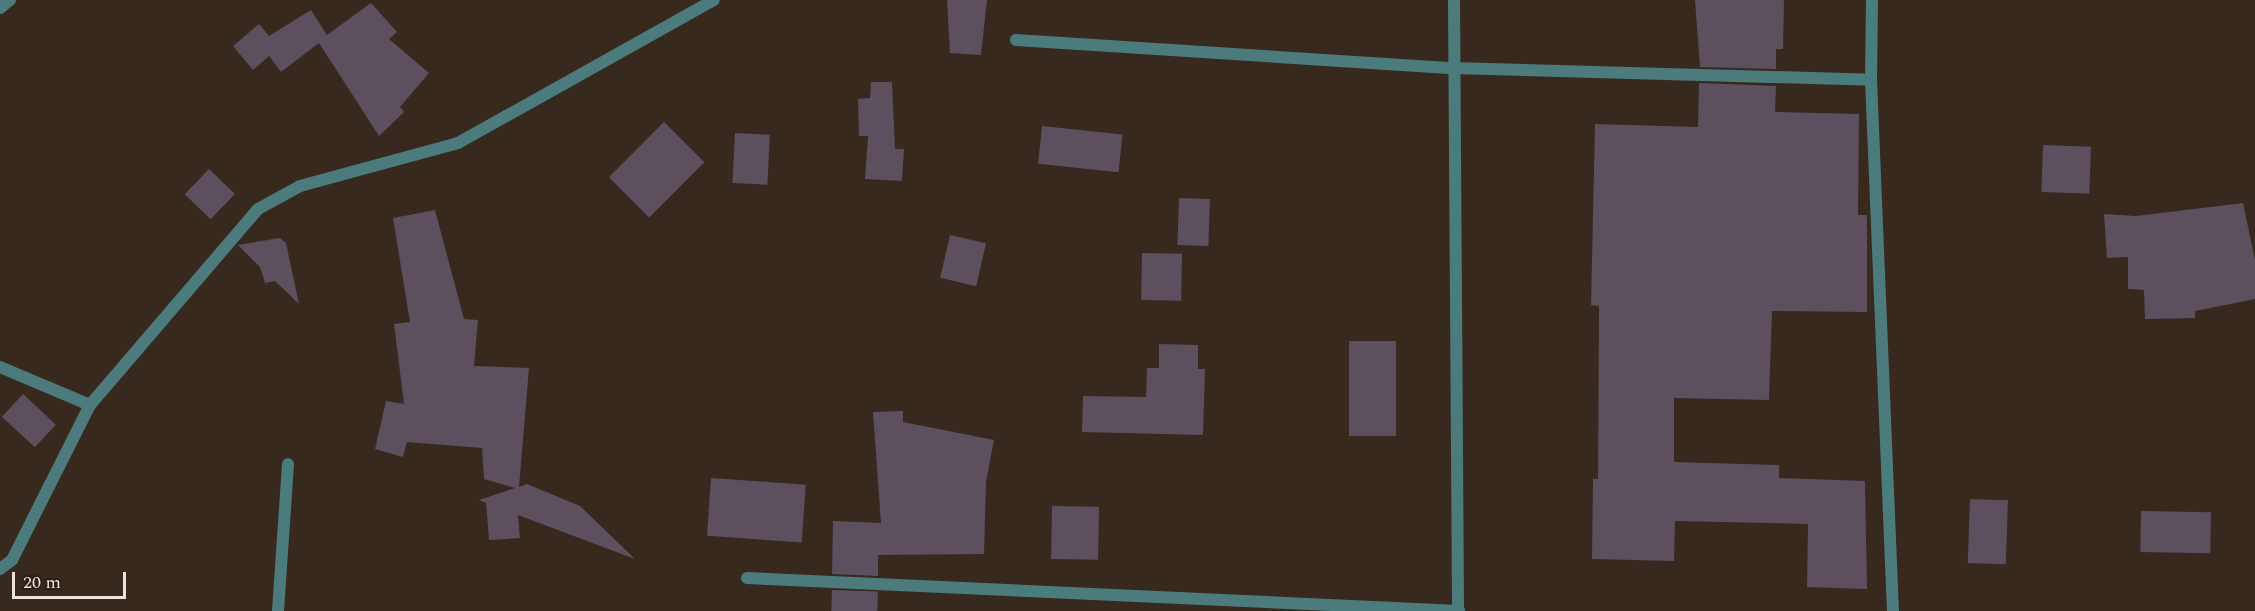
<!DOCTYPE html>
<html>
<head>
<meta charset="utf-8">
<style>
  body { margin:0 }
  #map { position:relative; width:2255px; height:611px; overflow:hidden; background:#37291e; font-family:Spectral,serif }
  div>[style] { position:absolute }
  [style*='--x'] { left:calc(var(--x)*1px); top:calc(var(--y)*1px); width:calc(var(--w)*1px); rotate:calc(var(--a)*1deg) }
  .building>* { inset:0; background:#5c4f5e; transform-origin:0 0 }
  .minor>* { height:12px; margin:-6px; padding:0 6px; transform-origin:6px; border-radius:6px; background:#4c7b7e }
  .tertiary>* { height:12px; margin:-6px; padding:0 6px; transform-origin:6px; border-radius:6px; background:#4c7b7e }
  span { translate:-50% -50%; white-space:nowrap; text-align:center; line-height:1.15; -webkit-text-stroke:6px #2d1f14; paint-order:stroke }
  .scale { position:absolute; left:12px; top:572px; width:114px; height:27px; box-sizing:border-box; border:3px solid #ece3db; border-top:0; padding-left:8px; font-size:18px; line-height:21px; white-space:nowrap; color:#ece3db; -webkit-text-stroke:4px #2d1f14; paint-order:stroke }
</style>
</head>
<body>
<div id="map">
  <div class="building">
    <div style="clip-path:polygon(947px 0,987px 0,981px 55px,950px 53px)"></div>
    <div style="clip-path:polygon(1695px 0,1784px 0,1783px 49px,1776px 49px,1776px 69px,1700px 67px)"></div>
    <div style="clip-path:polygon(371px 3px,397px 32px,389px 39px,429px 73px,400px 107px,404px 112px,379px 136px,319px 43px,281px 72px,269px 56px,253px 70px,233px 46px,259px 24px,269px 36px,311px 10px,327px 35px)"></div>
    <div style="clip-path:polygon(871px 82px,892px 82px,895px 149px,904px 149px,902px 181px,865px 179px,868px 136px,859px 136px,858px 99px,870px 98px)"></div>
    <div style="clip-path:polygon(1699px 83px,1776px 86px,1775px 112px,1859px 114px,1858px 215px,1867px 215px,1867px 312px,1772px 311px,1769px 400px,1674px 398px,1674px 462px,1779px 465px,1779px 478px,1865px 481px,1867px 589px,1807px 587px,1808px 524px,1675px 521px,1674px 561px,1592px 559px,1593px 479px,1598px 479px,1599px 306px,1591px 305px,1595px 124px,1698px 127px)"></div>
    <div style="left:664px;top:122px;width:57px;height:78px;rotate:45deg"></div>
    <div style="left:1042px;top:126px;width:81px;height:38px;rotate:6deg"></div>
    <div style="left:735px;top:133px;width:35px;height:50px;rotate:3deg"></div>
    <div style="left:2043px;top:145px;width:48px;height:47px;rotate:2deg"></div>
    <div style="left:209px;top:169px;width:36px;height:35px;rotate:44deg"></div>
    <div style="left:1179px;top:198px;width:31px;height:47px;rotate:2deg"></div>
    <div style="clip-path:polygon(2243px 203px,2255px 260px,2255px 299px,2195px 311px,2195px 318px,2145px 319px,2144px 290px,2128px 289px,2128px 257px,2107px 258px,2104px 214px,2136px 216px)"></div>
    <div style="clip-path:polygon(435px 210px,464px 319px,478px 320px,474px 366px,529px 368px,519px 487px,527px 484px,580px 506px,635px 559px,518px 515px,520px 538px,489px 540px,486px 503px,479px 500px,515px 488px,484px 479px,482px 448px,407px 442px,403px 457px,375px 449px,386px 401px,404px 404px,394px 324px,410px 322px,393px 218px)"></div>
    <div style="left:950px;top:235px;width:37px;height:44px;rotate:13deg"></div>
    <div style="clip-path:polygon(280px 238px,286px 243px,299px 304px,275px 281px,265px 283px,260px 267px,238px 245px)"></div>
    <div style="left:1142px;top:253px;width:40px;height:47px;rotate:1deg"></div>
    <div style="left:1349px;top:341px;width:47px;height:95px"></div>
    <div style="clip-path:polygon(1159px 344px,1198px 345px,1198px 369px,1205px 369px,1203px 435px,1082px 432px,1083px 396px,1146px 397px,1147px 368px,1159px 368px)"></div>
    <div style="left:23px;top:394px;width:45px;height:31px;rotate:43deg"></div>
    <div style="clip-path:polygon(903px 411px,903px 422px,994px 440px,986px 482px,984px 554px,878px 555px,878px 576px,832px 574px,833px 521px,881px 523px,873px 412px)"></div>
    <div style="left:711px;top:478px;width:95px;height:58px;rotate:4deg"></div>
    <div style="left:1970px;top:499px;width:38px;height:64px;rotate:2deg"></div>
    <div style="left:1052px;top:506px;width:47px;height:53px;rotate:1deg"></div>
    <div style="left:2141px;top:511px;width:70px;height:41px;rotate:1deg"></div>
    <div style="left:832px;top:590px;width:46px;height:21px;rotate:2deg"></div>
  </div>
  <div class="minor">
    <div style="--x:1872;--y:0;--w:80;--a:90.7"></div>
    <div style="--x:1871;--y:80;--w:531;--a:87.63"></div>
    <div style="--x:0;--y:8;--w:13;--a:-39"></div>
    <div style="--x:1016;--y:40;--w:437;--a:3.7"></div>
    <div style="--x:1452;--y:68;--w:419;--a:1.6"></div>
    <div style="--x:0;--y:367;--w:98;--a:22.9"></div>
    <div style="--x:0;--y:569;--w:15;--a:-37"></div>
    <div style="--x:12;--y:560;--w:174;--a:-63.3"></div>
    <div style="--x:90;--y:405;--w:258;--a:-49.4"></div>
    <div style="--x:258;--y:209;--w:48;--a:-28.7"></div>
    <div style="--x:300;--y:186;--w:164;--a:-15.2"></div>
    <div style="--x:458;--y:143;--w:293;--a:-29.2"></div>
    <div style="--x:747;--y:578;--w:713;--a:2.65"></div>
    <div style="--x:278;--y:611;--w:147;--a:-86.1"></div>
  </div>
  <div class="tertiary">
    <div style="--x:1454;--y:0;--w:611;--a:89.62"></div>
  </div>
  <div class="scale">20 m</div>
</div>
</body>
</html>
